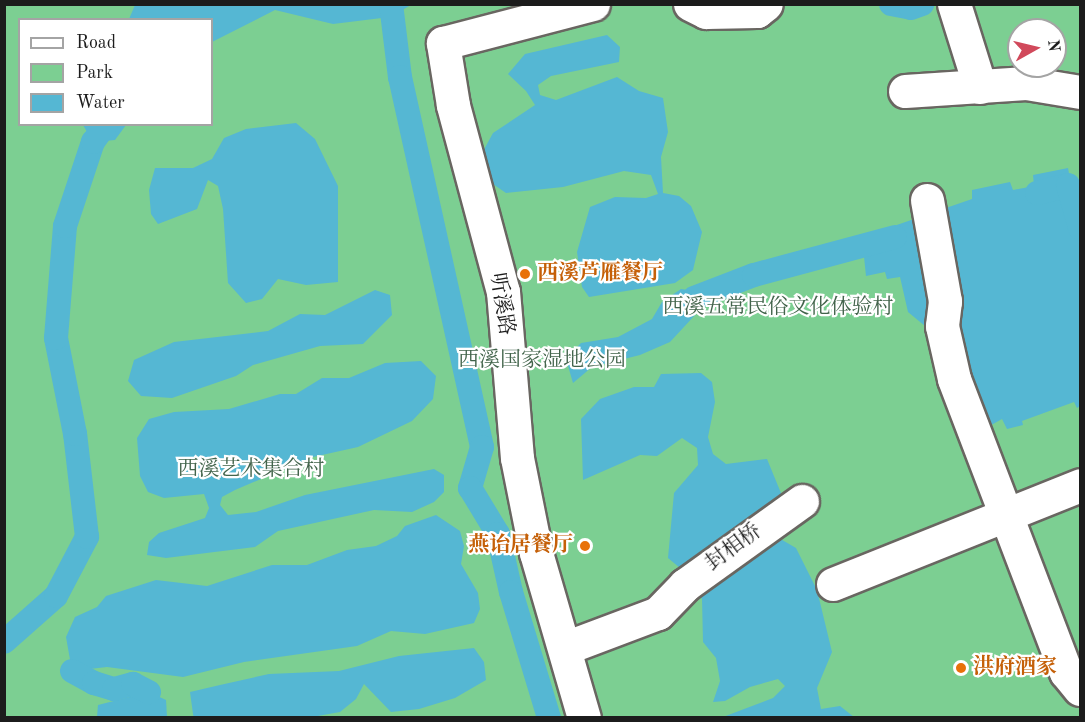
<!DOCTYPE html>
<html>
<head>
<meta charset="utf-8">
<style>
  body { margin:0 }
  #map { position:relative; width:1085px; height:722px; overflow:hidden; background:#f9efe1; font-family:"Old Standard TT","Noto Serif SC",serif }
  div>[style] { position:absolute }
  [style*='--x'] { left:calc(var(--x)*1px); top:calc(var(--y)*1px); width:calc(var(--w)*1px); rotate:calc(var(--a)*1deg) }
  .green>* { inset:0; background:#7ccf92 }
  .water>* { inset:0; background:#55b7d3 }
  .canal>* { height:24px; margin:-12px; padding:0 12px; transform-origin:12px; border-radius:12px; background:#55b7d3 }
  .roads { filter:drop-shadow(2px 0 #696661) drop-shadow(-2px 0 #696661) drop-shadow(0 2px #696661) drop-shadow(0 -2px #696661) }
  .minor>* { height:33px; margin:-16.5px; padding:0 16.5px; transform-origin:16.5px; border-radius:16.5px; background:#fff }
  .dots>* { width:16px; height:16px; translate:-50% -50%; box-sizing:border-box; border:3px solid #fff; border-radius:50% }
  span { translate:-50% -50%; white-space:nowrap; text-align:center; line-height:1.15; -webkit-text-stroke:4.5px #fff; paint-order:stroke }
  .food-label { font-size:21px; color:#c56008; font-weight:700 }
  .left { translate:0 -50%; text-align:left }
  .right { translate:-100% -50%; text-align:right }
  .street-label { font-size:21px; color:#1c1c1c }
  .park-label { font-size:21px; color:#42644b }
  .frame { position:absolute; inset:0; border:6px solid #1c1c1c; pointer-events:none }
  .legend { position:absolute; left:18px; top:18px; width:195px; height:108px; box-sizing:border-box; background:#fff; border:2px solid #a4a4a4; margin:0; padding:8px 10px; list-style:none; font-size:18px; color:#1c1c1c }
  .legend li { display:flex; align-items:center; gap:12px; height:30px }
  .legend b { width:30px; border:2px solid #a4a4a4 }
  .north { position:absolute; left:1007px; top:18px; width:60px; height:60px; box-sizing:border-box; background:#fff; border:2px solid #a4a4a4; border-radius:50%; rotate:82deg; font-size:16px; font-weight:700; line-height:24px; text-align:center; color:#1c1c1c }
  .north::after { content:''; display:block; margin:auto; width:21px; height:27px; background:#d1495b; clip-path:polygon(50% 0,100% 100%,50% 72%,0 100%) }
</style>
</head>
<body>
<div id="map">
  <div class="green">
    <div style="clip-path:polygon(evenodd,4px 5px,1080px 5px,1080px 717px,5px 717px,4px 5px,20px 20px,212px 20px,212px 124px,20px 124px,20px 20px,4px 5px,1019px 30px,1055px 30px,1055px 66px,1019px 66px,1019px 30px)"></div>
  </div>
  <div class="water">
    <div style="clip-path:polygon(135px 5px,135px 4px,411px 5px,390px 17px,333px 24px,275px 10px,212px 42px,212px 20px,129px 19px)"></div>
    <div style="clip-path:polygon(607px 35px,620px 47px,619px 62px,551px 76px,538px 85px,540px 95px,556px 100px,617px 77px,639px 91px,663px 98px,668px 132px,661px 157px,663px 193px,679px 196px,691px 206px,702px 232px,693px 270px,675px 283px,589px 297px,582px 287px,577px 252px,590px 207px,615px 197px,646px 198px,658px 194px,651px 175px,624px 171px,563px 187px,506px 193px,490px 182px,481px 155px,493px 133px,535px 105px,526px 91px,508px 74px,525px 54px)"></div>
    <div style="clip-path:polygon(296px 123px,315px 139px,338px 186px,338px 282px,306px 285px,278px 279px,262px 299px,246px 303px,228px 283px,223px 209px,218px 186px,208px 180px,197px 209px,158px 224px,151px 214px,149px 190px,155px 168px,193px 168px,212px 159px,224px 138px,246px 129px)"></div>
    <div style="clip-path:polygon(83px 125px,126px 125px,115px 140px,93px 142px)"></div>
    <div style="clip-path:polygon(1068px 168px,1073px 195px,1080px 195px,1080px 406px,1077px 408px,1074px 402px,1022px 421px,1023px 425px,1007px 429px,1002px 419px,979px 432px,959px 383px,972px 378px,931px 331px,908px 312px,900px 277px,887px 279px,885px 272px,866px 276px,862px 237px,972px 199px,972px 190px,1010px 182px,1013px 190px,1034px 186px,1033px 175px)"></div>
    <div style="clip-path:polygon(681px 289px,694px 291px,696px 314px,670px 342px,640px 355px,592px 367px,573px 383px,566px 359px,581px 343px,618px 337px,652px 319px,662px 302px)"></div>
    <div style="clip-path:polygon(375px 290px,390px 295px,392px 315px,363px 344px,320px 346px,253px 365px,236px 376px,172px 398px,141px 396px,128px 381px,134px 360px,174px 342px,268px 331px,300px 314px,325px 315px)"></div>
    <div style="clip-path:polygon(421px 361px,436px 376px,433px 399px,412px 421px,358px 447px,313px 457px,235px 490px,222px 497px,220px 505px,228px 515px,256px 512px,305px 495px,434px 469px,444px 475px,444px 492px,434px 502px,412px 512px,374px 510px,278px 531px,255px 547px,166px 558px,147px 555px,149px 542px,159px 533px,205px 518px,209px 508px,204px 494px,164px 498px,148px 492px,140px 476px,137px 438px,149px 419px,174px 412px,229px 409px,280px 394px,296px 394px,322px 378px,349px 378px,385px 363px)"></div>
    <div style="clip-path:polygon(701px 373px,712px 382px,715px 402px,708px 437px,713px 454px,726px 464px,767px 459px,783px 498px,777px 537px,796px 548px,817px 590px,832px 652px,817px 688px,821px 709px,840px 706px,854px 717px,723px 717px,773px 698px,785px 686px,778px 679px,750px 687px,725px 701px,713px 702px,720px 681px,716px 658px,703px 642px,702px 599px,686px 573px,668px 558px,674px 493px,698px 465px,697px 448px,682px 438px,657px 456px,640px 455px,583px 480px,581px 419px,600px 399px,634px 387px,654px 387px,661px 374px)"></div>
    <div style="clip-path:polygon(436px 515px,460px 531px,464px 546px,461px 564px,478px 593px,480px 609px,474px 623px,425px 634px,391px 631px,357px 646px,244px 662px,183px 677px,107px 667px,72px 671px,66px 637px,75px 617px,97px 607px,106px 596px,156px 580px,207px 586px,272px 565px,307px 565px,347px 550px,376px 546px,397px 536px,405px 526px)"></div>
    <div style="clip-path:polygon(474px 648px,484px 662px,486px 680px,455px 698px,419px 709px,391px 712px,364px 684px,356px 699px,340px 712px,312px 717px,194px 718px,193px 714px,190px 692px,220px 685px,269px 674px,339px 671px,399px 656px)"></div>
    <div style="clip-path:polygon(149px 692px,166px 700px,167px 717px,97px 717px,98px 705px)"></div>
  </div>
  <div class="canal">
    <div style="--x:391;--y:4;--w:74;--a:83"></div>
    <div style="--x:400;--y:77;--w:379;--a:77.5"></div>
    <div style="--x:482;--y:447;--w:43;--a:106.3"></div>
    <div style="--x:470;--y:488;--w:54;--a:58.7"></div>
    <div style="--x:498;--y:534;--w:59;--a:77.4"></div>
    <div style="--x:511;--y:592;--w:132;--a:73.2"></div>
    <div style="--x:891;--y:4;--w:20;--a:11"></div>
    <div style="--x:911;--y:8;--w:12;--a:-20"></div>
    <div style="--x:1037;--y:193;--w:32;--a:-14"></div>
    <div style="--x:1068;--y:185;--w:45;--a:74.4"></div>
    <div style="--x:694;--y:298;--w:64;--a:-21"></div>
    <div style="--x:754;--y:275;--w:146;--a:-15.1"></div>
    <div style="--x:4;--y:642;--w:69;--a:-41.5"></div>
    <div style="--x:56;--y:596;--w:67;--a:-62.3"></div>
    <div style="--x:87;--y:537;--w:104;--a:-96.6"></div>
    <div style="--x:75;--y:434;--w:98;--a:-101.2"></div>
    <div style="--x:56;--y:338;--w:112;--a:-85.4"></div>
    <div style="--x:65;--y:226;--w:89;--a:-71.6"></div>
    <div style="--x:93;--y:142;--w:22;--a:-54"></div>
    <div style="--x:72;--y:671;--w:25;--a:29"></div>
    <div style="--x:94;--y:683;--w:21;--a:17"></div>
    <div style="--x:114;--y:689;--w:20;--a:-15"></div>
    <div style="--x:133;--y:684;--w:18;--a:27"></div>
  </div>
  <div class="roads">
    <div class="minor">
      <div style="--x:690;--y:4;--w:18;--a:27"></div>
      <div style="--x:706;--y:12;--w:51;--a:-1.1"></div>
      <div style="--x:757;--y:11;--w:11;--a:-38"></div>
      <div style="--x:954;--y:4;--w:87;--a:72.6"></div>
      <div style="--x:905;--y:91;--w:121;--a:-3.8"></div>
      <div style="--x:1026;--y:83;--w:55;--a:9.5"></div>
      <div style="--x:927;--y:200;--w:103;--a:79.9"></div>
      <div style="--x:945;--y:301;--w:25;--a:97"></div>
      <div style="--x:942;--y:326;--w:54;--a:77.2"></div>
      <div style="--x:954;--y:379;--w:314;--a:69.1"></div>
      <div style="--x:1066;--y:672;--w:22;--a:51"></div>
      <div style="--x:833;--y:584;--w:266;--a:-21.8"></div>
      <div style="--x:565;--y:648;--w:99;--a:-20.6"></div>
      <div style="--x:658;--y:613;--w:39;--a:-46"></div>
      <div style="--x:685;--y:585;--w:144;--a:-35.7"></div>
      <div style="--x:584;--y:718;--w:172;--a:-106.2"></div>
      <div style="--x:536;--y:553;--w:97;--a:-101.3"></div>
      <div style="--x:517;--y:458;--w:167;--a:-94.8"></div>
      <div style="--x:503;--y:292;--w:194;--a:-105"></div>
      <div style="--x:453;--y:105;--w:63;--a:-99.2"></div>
      <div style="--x:443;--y:43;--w:155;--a:-14.6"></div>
    </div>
  </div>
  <div class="dots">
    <div style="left:525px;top:274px;background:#e8710a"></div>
    <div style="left:585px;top:546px;background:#e8710a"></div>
    <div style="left:961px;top:668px;background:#e8710a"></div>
  </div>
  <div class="food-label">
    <span class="left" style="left:537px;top:274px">西溪芦雁餐厅</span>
    <span class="right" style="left:573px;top:546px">燕诒居餐厅</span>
    <span class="left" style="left:973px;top:668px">洪府酒家</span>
  </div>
  <div class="street-label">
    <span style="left:501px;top:304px;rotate:81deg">听溪路</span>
    <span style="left:734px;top:548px;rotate:-37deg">封相桥</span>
  </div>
  <div class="park-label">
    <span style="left:778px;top:308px">西溪五常民俗文化体验村</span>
    <span style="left:542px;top:361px">西溪国家湿地公园</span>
    <span style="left:251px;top:470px">西溪艺术集合村</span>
  </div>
  <div class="frame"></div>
  <ul class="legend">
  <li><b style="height:8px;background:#fff"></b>Road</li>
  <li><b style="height:16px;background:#7ccf92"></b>Park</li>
  <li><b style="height:16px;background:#55b7d3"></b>Water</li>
  </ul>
  <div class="north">N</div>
</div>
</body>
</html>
